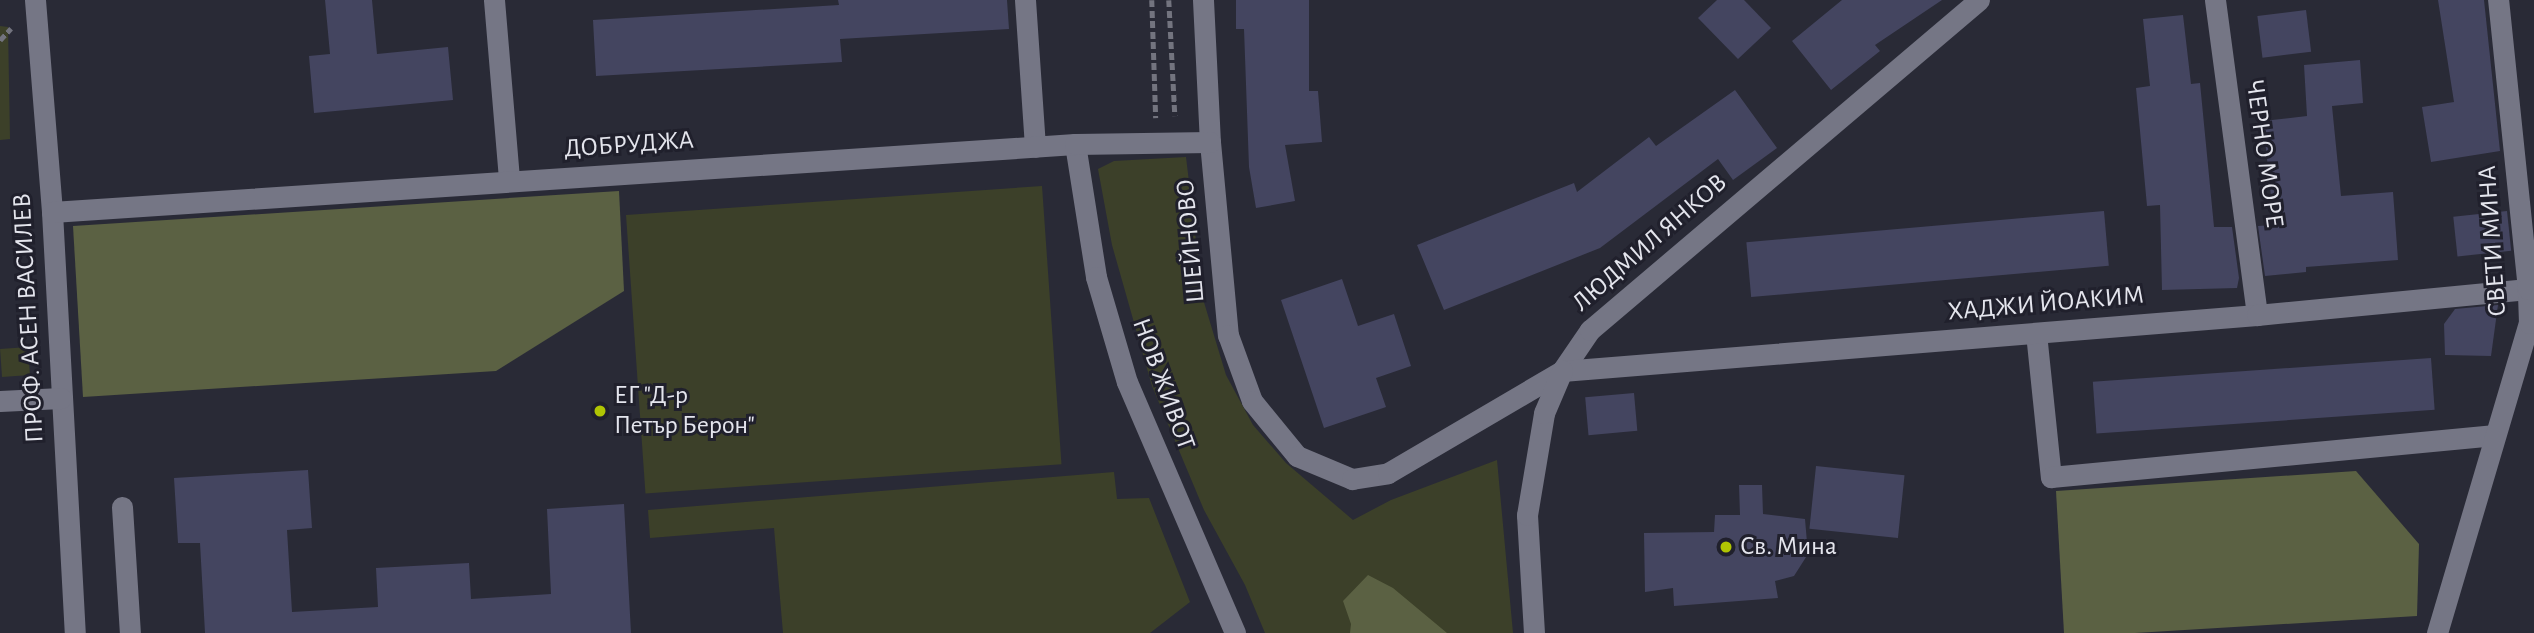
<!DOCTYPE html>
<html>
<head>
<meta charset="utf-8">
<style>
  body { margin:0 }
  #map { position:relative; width:2534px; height:633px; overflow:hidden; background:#292a36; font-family:"Alegreya Sans",sans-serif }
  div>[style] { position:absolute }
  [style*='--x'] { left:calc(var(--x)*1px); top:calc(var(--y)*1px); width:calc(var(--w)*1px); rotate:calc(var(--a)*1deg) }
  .green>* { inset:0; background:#3c4029; transform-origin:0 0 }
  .forest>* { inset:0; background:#5b6143 }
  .building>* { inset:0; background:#444560; transform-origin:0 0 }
  .path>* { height:4.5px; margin-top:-2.25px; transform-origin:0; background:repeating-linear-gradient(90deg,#73747f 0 7px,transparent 0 10.5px) }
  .minor>* { height:21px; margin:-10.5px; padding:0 10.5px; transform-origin:10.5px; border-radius:10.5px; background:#757685 }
  .dots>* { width:19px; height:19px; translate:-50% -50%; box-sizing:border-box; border:4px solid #20202c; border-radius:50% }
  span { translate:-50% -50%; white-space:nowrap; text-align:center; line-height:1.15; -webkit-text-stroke:6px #20202c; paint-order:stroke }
  .street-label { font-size:26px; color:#e4e5ed }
  .poi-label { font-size:26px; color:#e4e5ed }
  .left { translate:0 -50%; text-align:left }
</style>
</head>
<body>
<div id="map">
  <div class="green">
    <div style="clip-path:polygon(0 26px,8px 27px,10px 139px,0 140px)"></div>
    <div style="clip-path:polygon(1186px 157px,1203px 299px,1226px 375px,1253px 425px,1286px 463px,1353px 520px,1391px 500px,1497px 460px,1513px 633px,1265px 633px,1245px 585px,1204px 510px,1152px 386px,1112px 245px,1098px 169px,1114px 161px)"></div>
    <div style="left:1042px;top:186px;width:279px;height:417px;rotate:86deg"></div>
    <div style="left:28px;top:347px;width:28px;height:28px;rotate:86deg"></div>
    <div style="clip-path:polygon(1114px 472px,1117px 499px,1149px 498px,1190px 602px,1150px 633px,783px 633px,774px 528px,650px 538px,648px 510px)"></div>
  </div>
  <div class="forest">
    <div style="clip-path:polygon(619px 191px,624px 291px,496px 371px,83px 397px,73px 226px)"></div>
    <div style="clip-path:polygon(2356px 471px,2419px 544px,2417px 616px,2135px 633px,2064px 633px,2056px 491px)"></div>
    <div style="clip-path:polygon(1368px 575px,1393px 588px,1447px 633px,1350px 633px,1351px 624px,1343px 601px)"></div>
  </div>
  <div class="building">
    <div style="clip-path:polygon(325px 0,372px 0,377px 54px,448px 47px,453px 100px,314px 113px,309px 56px,330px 54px)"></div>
    <div style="clip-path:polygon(838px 0,1007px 0,1009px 29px,840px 39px,842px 62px,596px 76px,593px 20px,839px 5px)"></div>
    <div style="clip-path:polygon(1236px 0,1309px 0,1309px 91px,1318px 91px,1322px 142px,1285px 145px,1295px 201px,1256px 208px,1249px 167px,1244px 29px,1236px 29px)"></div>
    <div style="clip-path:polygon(1717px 0,1744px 0,1771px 28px,1738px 59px,1698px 18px)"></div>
    <div style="clip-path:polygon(1842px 0,1942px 0,1875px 45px,1880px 51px,1831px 90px,1792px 41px)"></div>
    <div style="clip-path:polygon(2438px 0,2484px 0,2500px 151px,2431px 162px,2422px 107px,2454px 102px)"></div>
    <div style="left:2306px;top:10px;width:42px;height:49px;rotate:83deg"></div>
    <div style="clip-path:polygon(2183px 15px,2191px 84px,2200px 83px,2214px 227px,2232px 227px,2239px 278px,2237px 288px,2162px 290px,2160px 205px,2147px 206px,2136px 88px,2150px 86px,2143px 19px)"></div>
    <div style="clip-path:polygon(2360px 60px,2363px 103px,2332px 106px,2341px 196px,2393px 192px,2398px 260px,2306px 267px,2306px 272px,2265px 276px,2258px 226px,2274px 225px,2263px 121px,2307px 116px,2304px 65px)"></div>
    <div style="clip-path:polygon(1735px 90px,1777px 148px,1733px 180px,1718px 159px,1600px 248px,1444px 310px,1417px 245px,1574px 183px,1577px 192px,1649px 137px,1656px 146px)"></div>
    <div style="left:2104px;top:211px;width:55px;height:359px;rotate:85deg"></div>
    <div style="left:2507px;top:211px;width:40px;height:54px;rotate:84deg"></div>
    <div style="clip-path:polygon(1342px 279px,1358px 326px,1394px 314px,1411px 366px,1376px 378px,1386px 407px,1324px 428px,1281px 300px)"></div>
    <div style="clip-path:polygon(2498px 305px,2491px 356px,2445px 355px,2444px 324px,2455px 309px)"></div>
    <div style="left:2431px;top:358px;width:52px;height:339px;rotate:86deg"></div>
    <div style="left:1634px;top:393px;width:38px;height:49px;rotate:85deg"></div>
    <div style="left:1816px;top:466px;width:89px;height:63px;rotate:6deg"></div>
    <div style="clip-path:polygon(308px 470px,312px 528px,287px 530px,292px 612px,378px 607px,376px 568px,469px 563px,471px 599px,551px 594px,547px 509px,624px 504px,631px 633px,205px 633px,200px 543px,178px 543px,174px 478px)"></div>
    <div style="clip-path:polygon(1739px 485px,1762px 485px,1763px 514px,1805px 519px,1808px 554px,1794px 576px,1775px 581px,1778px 598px,1674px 606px,1673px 588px,1645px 592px,1644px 533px,1714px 532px,1715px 515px,1740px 515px)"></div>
  </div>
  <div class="path">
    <div style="--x:1152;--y:0;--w:118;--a:88.1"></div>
    <div style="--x:1169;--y:0;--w:116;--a:87"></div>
    <div style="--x:0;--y:40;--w:16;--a:-47"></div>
  </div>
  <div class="minor">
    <div style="--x:35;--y:0;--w:213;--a:85.4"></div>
    <div style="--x:52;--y:212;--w:422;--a:86.9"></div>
    <div style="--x:494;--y:0;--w:181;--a:85.2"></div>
    <div style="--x:1025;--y:0;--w:147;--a:86.1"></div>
    <div style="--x:1203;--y:0;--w:142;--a:87.2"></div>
    <div style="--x:1210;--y:142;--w:194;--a:84.7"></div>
    <div style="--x:1228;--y:335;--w:70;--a:70"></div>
    <div style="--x:1252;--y:401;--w:71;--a:50.7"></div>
    <div style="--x:1297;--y:456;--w:60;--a:22.7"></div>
    <div style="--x:1352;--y:479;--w:36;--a:-9"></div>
    <div style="--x:1388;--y:473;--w:202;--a:-30.4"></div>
    <div style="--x:1562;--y:371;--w:50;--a:-55.7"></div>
    <div style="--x:1590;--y:330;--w:510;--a:-40.31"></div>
    <div style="--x:2215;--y:0;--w:318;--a:82.4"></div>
    <div style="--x:1075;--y:144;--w:135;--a:81"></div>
    <div style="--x:1096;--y:277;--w:109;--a:73.6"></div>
    <div style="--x:1127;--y:382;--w:273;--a:66.7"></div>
    <div style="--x:52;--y:212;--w:1025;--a:-3.8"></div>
    <div style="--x:1075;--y:144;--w:135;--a:-0.8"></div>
    <div style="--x:2036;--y:333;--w:145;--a:84.1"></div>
    <div style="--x:2051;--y:477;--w:446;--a:-5.4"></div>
    <div style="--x:1562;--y:371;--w:697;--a:-4.61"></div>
    <div style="--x:2257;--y:315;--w:272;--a:-5.5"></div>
    <div style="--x:2528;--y:289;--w:7;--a:-34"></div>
    <div style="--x:0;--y:401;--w:61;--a:-2.8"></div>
    <div style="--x:122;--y:507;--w:126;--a:86.4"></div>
    <div style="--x:1534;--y:633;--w:118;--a:-93.4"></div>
    <div style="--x:1527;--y:515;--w:103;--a:-80.5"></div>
    <div style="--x:1544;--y:413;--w:46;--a:-66.8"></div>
    <div style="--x:2437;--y:633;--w:323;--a:-73.5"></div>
    <div style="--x:2529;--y:323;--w:34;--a:-92"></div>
    <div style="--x:2528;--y:289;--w:291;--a:-95.9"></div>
  </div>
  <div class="dots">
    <div style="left:600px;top:411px;background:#b0c503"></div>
    <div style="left:1726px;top:547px;background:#b0c503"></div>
  </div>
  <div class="street-label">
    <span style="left:629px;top:145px;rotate:-4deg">ДОБРУДЖА</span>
    <span style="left:2264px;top:154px;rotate:82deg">ЧЕРНО МОРЕ</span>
    <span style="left:1191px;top:241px;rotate:-95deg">ШЕЙНОВО</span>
    <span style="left:2493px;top:241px;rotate:-94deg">СВЕТИ МИНА</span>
    <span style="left:1650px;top:243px;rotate:-41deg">ЛЮДМИЛ ЯНКОВ</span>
    <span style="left:2046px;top:304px;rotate:-5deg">ХАДЖИ ЙОАКИМ</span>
    <span style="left:29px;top:318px;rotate:-93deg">ПРОФ. АСЕН ВАСИЛЕВ</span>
    <span style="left:1163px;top:384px;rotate:70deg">НОВ ЖИВОТ</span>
  </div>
  <div class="poi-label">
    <span class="left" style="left:614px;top:411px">ЕГ "Д-р<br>Петър Берон"</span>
    <span class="left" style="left:1740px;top:547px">Св. Мина</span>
  </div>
</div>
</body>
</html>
